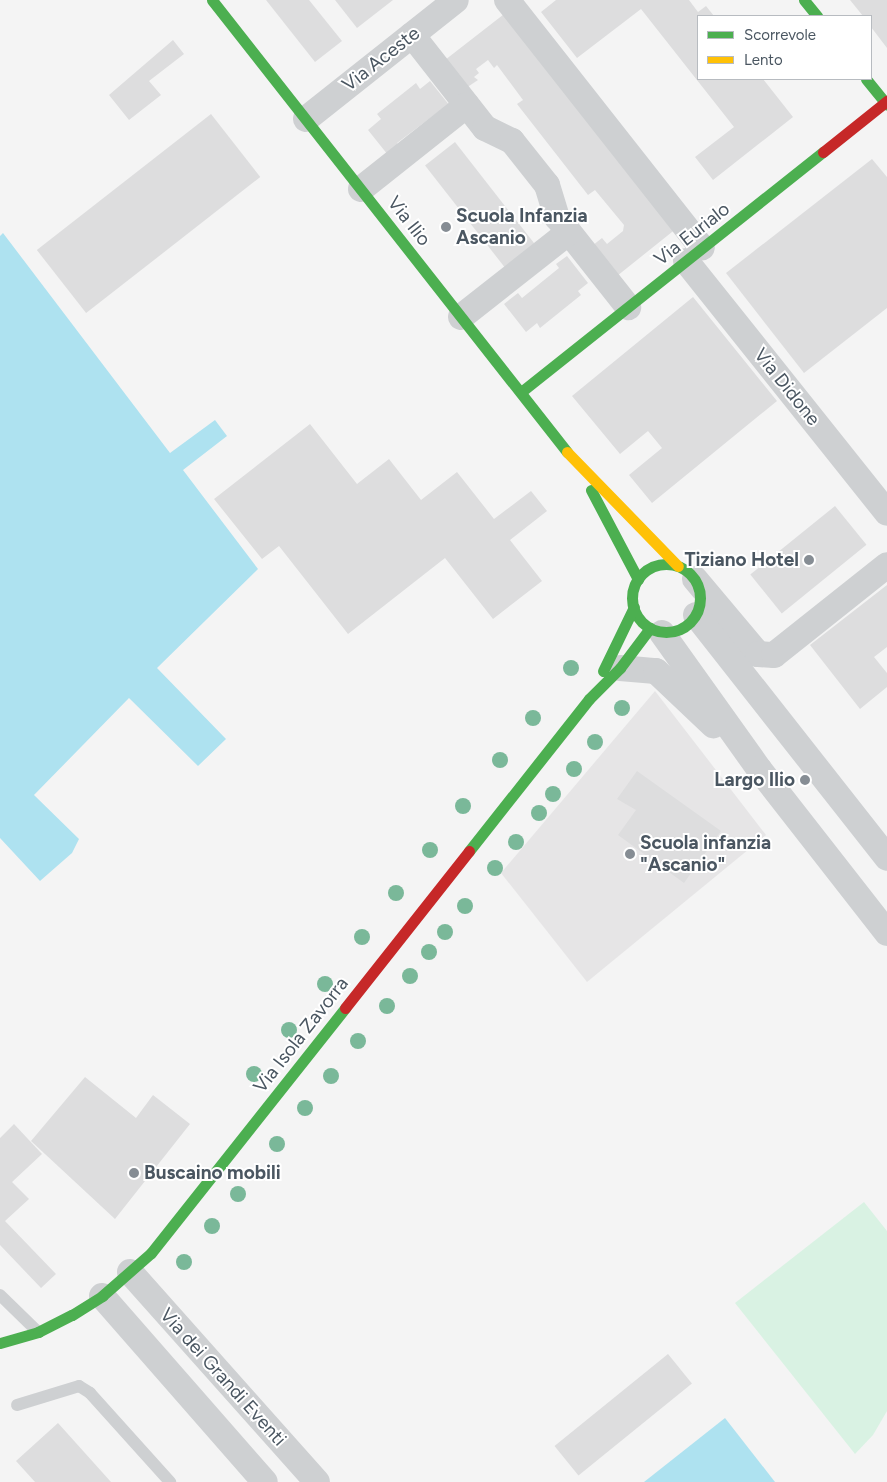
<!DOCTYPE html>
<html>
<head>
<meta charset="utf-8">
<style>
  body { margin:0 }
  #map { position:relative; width:887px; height:1482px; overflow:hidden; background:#f4f4f4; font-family:Figtree,sans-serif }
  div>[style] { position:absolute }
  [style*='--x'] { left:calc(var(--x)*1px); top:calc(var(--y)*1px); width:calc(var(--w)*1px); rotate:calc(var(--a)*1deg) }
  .education>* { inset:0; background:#e6e5e6 }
  .green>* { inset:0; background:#d9f2e3 }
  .water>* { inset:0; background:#aee2f0 }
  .building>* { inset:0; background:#ddddde; transform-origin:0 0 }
  .lane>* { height:12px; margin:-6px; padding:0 6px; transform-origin:6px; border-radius:6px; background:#ced0d2 }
  .street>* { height:26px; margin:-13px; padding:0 13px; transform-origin:13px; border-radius:13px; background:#ced0d2 }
  .fast>* { height:11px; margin:-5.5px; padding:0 5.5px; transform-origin:5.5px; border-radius:5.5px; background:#4caf50 }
  .fast>.ring { margin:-5.5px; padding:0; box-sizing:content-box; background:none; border:11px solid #4caf50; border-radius:50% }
  .slow>* { height:11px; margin:-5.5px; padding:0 5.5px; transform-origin:5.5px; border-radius:5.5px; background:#ffc107 }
  .jam>* { height:11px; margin:-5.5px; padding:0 5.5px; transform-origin:5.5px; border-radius:5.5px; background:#c62828 }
  .trees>* { width:16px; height:16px; margin:-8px; border-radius:50%; background:#7ab899 }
  .dots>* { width:14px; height:14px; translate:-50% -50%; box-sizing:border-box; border:2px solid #fff; border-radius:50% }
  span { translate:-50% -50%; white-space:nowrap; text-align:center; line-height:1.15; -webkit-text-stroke:4px #fff; paint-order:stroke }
  .street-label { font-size:19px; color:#4a5661 }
  .poi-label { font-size:19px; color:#4a5661; font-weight:700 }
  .left { translate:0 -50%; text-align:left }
  .right { translate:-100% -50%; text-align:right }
  .legend { position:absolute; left:697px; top:15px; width:175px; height:65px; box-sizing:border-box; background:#fff; border:1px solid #b7bbc0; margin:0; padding:6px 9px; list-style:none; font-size:15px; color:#4a5661 }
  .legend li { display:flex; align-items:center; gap:10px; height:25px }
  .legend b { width:25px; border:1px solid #b7bbc0 }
</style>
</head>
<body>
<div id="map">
  <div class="education">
    <div style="clip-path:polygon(655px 691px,766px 835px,587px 982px,501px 873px)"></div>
  </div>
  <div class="green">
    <div style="clip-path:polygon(864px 1202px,887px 1231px,887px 1411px,873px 1435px,855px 1454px,735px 1303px)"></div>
  </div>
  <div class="water">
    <div style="clip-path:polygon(3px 233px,170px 453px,215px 420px,227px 436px,183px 470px,258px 569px,157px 668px,226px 739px,198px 766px,129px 698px,34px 795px,79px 839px,72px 853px,40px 881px,0 838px,0 236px)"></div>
    <div style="clip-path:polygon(725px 1418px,775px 1482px,644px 1482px)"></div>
  </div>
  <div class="building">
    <div style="clip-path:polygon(266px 0,309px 0,342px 41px,315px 62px)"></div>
    <div style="clip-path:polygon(335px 0,393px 0,357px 28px)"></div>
    <div style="clip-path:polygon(556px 0,689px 0,698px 12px,706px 6px,714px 16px,698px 16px,698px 79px,763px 79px,793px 117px,713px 180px,695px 157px,734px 127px,641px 9px,577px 58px,541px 12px)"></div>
    <div style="clip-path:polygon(850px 0,887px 0,887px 48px,871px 27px,871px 16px,863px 16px)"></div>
    <div style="clip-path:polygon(508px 11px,677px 228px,612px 280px,588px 249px,602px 238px,607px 244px,623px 231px,624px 225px,595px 190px,588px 195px,517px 104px,523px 100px,497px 65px,494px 68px,488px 60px,476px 69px,479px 73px,474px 77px,478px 80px,466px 88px,445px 60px)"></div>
    <div style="clip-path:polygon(173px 40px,184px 54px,149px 81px,161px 95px,129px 120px,109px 95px)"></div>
    <div style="clip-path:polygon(430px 81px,450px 106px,438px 112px,397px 143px,399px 146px,388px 155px,368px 130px,381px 119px,377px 114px,416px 83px,420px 89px)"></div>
    <div style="left:211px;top:114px;width:80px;height:221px;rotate:52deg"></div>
    <div style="left:455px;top:142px;width:134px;height:38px;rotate:52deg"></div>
    <div style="clip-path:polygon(872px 159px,887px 177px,887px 308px,804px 373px,726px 273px)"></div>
    <div style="clip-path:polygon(567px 256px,588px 283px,578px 291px,581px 295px,540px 328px,537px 323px,526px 332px,504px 304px,518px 293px,522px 298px,559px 268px,556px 264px)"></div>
    <div style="clip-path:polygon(693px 297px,777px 401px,652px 503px,629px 475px,662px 448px,648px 431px,620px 454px,572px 396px)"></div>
    <div style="clip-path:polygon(310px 424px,357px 484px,389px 459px,421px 500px,457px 472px,494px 519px,531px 491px,547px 511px,510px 540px,542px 581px,493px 619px,445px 558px,348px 634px,279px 546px,262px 559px,214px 499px)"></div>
    <div style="left:835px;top:506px;width:50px;height:109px;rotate:51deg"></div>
    <div style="clip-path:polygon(887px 585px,887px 647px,874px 657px,887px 673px,887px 687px,860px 709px,810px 645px)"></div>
    <div style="clip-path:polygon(637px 771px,721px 831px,684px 883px,618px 835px,636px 810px,617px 799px)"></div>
    <div style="clip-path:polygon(85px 1077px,136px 1118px,153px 1095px,190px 1124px,115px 1219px,31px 1141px)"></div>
    <div style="clip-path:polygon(14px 1124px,42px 1154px,12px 1182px,29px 1199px,5px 1221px,56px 1274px,41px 1288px,0 1245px,0 1138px)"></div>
    <div style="left:668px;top:1354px;width:38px;height:146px;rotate:51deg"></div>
    <div style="clip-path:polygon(58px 1423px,111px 1482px,35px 1482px,16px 1461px)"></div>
  </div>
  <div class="lane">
    <div style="--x:0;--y:1295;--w:53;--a:44.2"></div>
    <div style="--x:17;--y:1405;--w:65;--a:-17"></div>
    <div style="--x:79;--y:1386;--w:13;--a:32"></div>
    <div style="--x:90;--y:1393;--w:120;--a:48"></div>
  </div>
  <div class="street">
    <div style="--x:507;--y:0;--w:315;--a:51.8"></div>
    <div style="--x:412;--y:35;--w:118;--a:51.9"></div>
    <div style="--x:485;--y:128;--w:30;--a:26"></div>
    <div style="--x:512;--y:141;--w:56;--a:51.5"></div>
    <div style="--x:547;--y:185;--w:34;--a:73"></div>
    <div style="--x:557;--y:217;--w:115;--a:51.7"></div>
    <div style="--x:306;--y:119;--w:191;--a:-38.4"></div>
    <div style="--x:361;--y:189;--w:135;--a:-38.4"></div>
    <div style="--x:686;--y:261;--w:322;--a:51.4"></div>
    <div style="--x:461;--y:317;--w:137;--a:-38.2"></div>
    <div style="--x:695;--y:579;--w:98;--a:50"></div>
    <div style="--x:758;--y:654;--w:16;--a:4"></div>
    <div style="--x:774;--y:655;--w:144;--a:-38.5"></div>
    <div style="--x:696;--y:615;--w:309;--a:51.8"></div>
    <div style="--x:662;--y:633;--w:167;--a:54.5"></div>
    <div style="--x:759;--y:769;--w:208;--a:52"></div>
    <div style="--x:620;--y:668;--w:36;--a:5"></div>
    <div style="--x:656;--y:671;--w:79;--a:43.5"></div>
    <div style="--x:130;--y:1272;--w:281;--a:48.3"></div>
    <div style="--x:102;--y:1296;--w:247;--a:48.8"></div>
  </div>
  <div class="fast">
    <div style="--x:212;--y:0;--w:575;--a:51.85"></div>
    <div style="--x:804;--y:0;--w:21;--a:51"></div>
    <div style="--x:866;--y:79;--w:33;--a:51"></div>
    <div style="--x:521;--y:392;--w:386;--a:-38.5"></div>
    <div style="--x:591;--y:490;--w:101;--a:62.2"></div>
    <div class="ring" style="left:632px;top:564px;width:57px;height:57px"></div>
    <div style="--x:603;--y:671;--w:71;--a:-64.2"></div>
    <div style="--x:469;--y:851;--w:194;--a:-51.7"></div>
    <div style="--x:589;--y:699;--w:44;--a:-45"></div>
    <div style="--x:620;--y:668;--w:50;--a:-53.1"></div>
    <div style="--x:0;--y:1343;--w:40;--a:-16"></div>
    <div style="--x:38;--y:1332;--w:38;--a:-27"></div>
    <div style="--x:72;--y:1315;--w:36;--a:-32"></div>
    <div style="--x:102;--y:1296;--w:65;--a:-41.3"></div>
    <div style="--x:151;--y:1253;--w:313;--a:-51.6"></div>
  </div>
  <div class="slow">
    <div style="--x:567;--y:452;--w:159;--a:45.8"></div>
  </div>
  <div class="jam">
    <div style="--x:823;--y:152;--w:82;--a:-38.6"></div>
    <div style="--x:345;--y:1008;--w:200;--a:-51.7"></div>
  </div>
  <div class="trees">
    <div style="left:571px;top:668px"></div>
    <div style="left:622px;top:708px"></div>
    <div style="left:533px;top:718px"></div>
    <div style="left:595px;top:742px"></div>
    <div style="left:500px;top:760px"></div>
    <div style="left:574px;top:769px"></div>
    <div style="left:553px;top:794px"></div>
    <div style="left:463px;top:806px"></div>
    <div style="left:539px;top:813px"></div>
    <div style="left:516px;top:842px"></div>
    <div style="left:430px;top:850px"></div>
    <div style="left:495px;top:868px"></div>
    <div style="left:396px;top:893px"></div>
    <div style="left:465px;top:906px"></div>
    <div style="left:445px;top:932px"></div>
    <div style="left:362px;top:937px"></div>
    <div style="left:429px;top:952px"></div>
    <div style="left:410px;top:976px"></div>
    <div style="left:325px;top:984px"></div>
    <div style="left:387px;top:1006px"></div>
    <div style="left:289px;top:1030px"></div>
    <div style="left:358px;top:1041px"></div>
    <div style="left:254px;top:1074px"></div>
    <div style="left:331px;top:1076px"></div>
    <div style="left:305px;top:1108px"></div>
    <div style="left:277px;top:1144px"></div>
    <div style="left:238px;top:1194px"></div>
    <div style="left:212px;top:1226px"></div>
    <div style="left:184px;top:1262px"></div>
  </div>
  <div class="dots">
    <div style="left:446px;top:227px;background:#868d94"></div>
    <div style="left:809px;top:560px;background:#868d94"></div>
    <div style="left:805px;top:780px;background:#868d94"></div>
    <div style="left:630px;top:854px;background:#868d94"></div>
    <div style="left:134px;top:1173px;background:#868d94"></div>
  </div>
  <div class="street-label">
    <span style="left:381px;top:59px;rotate:-38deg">Via Aceste</span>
    <span style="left:409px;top:221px;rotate:52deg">Via Ilio</span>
    <span style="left:692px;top:234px;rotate:-38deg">Via Eurialo</span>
    <span style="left:787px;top:387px;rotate:51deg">Via Didone</span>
    <span style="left:301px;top:1035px;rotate:-52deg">Via Isola Zavorra</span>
    <span style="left:223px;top:1377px;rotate:48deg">Via dei Grandi Eventi</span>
  </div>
  <div class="poi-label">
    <span class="left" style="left:456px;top:227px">Scuola Infanzia<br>Ascanio</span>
    <span class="right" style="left:799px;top:560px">Tiziano Hotel</span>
    <span class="right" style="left:795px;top:780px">Largo Ilio</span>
    <span class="left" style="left:640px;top:854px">Scuola infanzia<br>"Ascanio"</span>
    <span class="left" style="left:144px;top:1173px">Buscaino mobili</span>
  </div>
  <ul class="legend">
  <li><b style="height:6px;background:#4caf50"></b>Scorrevole</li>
  <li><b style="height:6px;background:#ffc107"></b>Lento</li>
  </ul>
</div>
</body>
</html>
